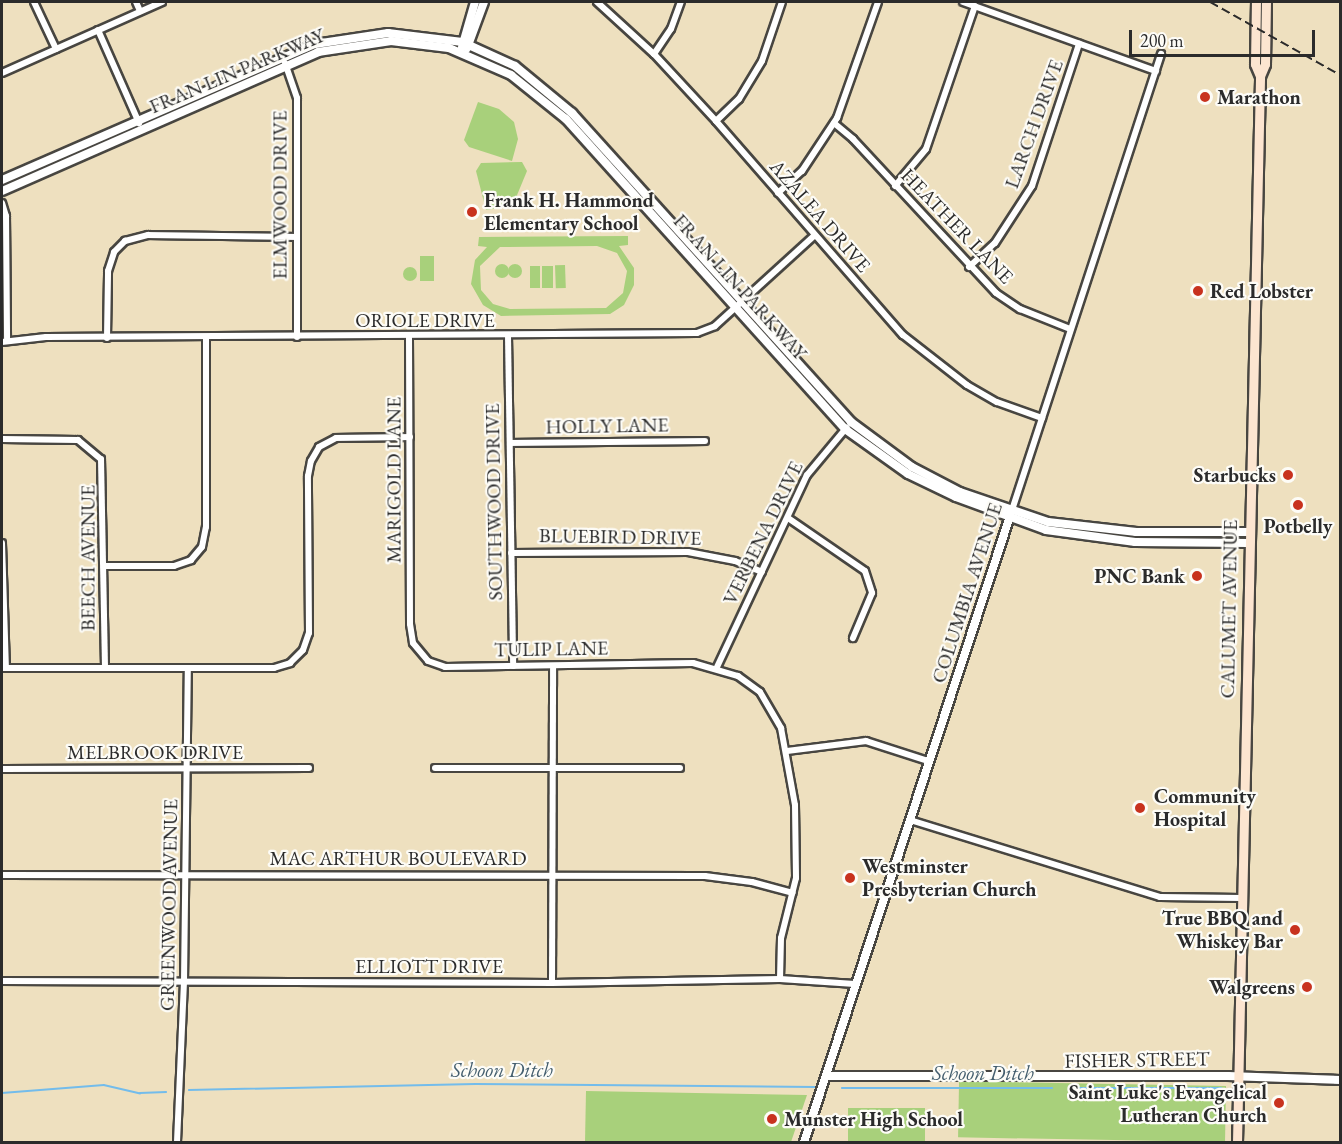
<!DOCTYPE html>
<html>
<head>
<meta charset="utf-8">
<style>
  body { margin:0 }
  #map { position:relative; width:1342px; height:1144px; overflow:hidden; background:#eee0bf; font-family:"EB Garamond",serif }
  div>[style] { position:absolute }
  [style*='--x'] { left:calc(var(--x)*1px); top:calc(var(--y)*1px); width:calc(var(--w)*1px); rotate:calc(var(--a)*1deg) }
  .green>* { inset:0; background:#a8d07b; transform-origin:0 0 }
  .round { border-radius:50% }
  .stream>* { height:1.5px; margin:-0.75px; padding:0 0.75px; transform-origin:0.75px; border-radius:0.75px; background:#73bceb }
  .roads { filter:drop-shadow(2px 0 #484641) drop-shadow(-2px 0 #484641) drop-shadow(0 2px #484641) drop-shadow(0 -2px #484641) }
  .minor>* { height:6px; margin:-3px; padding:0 3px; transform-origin:3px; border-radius:3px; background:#fff }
  .tertiary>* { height:8px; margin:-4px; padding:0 4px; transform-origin:4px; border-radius:4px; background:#fff }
  .secondary>* { height:9px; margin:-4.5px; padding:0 4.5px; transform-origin:4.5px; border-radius:4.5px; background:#fce5d0 }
  .rail>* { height:1.5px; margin-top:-0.75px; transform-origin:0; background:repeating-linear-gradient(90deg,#2b2b2b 0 9px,transparent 0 13.5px) }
  .dots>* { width:16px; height:16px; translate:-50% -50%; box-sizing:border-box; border:3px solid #fdfcf7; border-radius:50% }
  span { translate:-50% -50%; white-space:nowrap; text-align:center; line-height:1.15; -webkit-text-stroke:4.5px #fdfcf7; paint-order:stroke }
  .street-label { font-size:20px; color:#2b2b2b }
  .poi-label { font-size:20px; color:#2b2b2b; font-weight:700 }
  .left { translate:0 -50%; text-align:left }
  .right { translate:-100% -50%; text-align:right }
  .water-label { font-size:21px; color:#445e6e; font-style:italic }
  .frame { position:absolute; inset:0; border:3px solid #2b2b2b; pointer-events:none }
  .scale { position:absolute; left:1129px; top:30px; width:186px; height:27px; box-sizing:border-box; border:3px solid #2b2b2b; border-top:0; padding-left:8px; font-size:18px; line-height:21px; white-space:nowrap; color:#2b2b2b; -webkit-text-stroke:4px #fdfcf7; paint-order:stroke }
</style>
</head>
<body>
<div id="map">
  <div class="green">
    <div style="clip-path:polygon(478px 102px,499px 109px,514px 122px,518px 139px,512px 161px,469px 147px,464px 140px)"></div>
    <div style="clip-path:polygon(522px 162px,527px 171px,515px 200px,500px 208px,486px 210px,476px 171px,481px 163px)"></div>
    <div style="clip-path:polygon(evenodd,628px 236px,628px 245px,619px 246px,634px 268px,634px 285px,624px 305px,610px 314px,501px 316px,483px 305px,471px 284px,475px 260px,487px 247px,478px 246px,479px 237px,628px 236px,597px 246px,617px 253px,627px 271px,623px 293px,606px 308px,510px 309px,493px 304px,481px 290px,480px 266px,500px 247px,597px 246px)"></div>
    <div style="left:434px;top:256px;width:25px;height:14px;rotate:90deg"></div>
    <div class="round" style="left:495px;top:264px;width:14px;height:14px"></div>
    <div class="round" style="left:508px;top:264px;width:14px;height:14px"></div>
    <div style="left:565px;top:265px;width:23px;height:10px;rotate:88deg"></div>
    <div style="left:530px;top:266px;width:10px;height:22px"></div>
    <div style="left:542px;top:266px;width:11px;height:22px"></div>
    <div class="round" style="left:403px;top:267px;width:14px;height:14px"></div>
    <div style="left:1226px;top:1086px;width:56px;height:267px;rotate:91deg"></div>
    <div style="clip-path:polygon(586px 1091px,807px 1095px,791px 1142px,585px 1142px)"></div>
    <div style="left:848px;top:1108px;width:77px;height:34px"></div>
  </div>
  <div class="stream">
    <div style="--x:842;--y:1088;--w:210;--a:0"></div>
    <div style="--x:1078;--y:1088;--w:143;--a:0"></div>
    <div style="--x:189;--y:1090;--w:286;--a:-1.2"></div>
    <div style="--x:475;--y:1084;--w:340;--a:0.5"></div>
    <div style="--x:2;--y:1093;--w:102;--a:-4.5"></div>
    <div style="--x:104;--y:1085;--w:37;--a:13"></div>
    <div style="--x:140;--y:1093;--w:26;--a:-2"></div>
  </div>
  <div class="roads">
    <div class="minor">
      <div style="--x:34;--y:2;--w:52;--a:64.9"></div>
      <div style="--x:136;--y:2;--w:10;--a:66"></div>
      <div style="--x:597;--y:2;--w:77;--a:42.4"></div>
      <div style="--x:654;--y:54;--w:91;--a:47.2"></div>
      <div style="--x:716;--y:121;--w:284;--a:48.9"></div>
      <div style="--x:903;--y:335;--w:81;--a:38"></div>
      <div style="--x:967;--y:385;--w:34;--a:30"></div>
      <div style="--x:997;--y:402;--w:48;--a:19.6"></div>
      <div style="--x:963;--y:2;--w:205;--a:19.7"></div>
      <div style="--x:98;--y:30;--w:102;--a:66.2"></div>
      <div style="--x:654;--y:54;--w:30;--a:-56"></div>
      <div style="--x:671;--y:29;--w:29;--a:-70"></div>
      <div style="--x:285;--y:63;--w:37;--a:71"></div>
      <div style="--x:297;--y:98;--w:239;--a:90"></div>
      <div style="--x:2;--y:73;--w:175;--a:-23.9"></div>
      <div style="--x:716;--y:121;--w:32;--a:-44"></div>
      <div style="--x:739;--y:99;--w:44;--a:-58.8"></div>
      <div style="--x:762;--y:61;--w:62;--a:-71.3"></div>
      <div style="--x:834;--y:123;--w:25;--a:40"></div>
      <div style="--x:853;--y:139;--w:210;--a:47.1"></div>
      <div style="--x:996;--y:293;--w:29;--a:34"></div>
      <div style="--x:1020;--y:309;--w:54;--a:21.8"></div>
      <div style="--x:895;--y:186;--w:48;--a:-50"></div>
      <div style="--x:926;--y:149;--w:151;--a:-71.1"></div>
      <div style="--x:778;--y:193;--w:33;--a:-43"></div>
      <div style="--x:802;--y:171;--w:64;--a:-56.6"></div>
      <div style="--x:837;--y:118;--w:123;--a:-70.5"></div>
      <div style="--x:2;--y:203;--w:14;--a:73"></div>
      <div style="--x:6;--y:216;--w:125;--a:89.5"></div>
      <div style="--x:969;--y:267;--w:35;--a:-43"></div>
      <div style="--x:995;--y:243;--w:68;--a:-57"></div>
      <div style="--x:1032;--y:186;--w:150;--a:-71.7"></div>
      <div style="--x:508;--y:336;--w:330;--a:89.1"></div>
      <div style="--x:409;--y:337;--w:287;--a:89.8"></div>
      <div style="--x:410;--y:624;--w:19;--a:81"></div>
      <div style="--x:413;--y:643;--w:23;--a:50"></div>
      <div style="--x:428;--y:661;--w:18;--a:19"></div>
      <div style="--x:445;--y:667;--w:248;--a:-0.9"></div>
      <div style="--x:693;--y:663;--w:47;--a:16.1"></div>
      <div style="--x:738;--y:676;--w:27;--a:36"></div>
      <div style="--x:760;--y:692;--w:42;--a:59.7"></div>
      <div style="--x:781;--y:728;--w:78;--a:79.7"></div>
      <div style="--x:795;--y:805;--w:73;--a:89.2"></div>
      <div style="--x:796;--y:878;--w:62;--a:104"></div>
      <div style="--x:781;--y:938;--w:41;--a:91.4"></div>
      <div style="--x:107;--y:338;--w:67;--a:-89.1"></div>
      <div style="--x:108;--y:271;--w:20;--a:-72"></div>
      <div style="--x:114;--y:252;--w:16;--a:-45"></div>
      <div style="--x:125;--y:241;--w:24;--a:-15"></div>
      <div style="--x:148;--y:235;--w:148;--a:0.8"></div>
      <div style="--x:2;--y:342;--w:44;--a:-6.5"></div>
      <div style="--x:46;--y:337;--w:651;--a:-0.35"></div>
      <div style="--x:697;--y:333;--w:19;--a:-21"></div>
      <div style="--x:715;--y:326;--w:134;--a:-42.3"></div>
      <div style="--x:2;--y:439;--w:76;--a:0.8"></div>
      <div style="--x:78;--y:440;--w:30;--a:40"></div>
      <div style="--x:101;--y:459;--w:209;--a:88.9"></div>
      <div style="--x:510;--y:443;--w:195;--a:-0.6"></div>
      <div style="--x:1012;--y:510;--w:480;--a:-71.9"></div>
      <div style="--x:788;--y:518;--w:93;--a:34.5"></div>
      <div style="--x:865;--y:571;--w:23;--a:72"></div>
      <div style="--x:872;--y:593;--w:49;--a:112.9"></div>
      <div style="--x:2;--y:543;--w:125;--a:88.2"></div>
      <div style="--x:511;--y:553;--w:177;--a:-0.3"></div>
      <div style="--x:688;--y:552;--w:48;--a:10.8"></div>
      <div style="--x:735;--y:561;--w:29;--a:22"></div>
      <div style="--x:105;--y:566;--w:69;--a:0"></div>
      <div style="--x:174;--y:566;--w:18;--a:-19"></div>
      <div style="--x:191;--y:560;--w:17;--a:-50"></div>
      <div style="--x:202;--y:547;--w:20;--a:-79"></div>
      <div style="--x:206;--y:527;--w:190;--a:-90"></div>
      <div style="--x:717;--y:667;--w:212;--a:-64.9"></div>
      <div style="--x:807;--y:475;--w:62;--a:-50.2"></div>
      <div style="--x:2;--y:668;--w:272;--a:0"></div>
      <div style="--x:274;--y:668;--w:17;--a:-17"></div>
      <div style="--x:290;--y:663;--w:18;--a:-45"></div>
      <div style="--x:303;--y:650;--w:18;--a:-71"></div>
      <div style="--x:309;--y:633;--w:157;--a:-90.4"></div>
      <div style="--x:308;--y:476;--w:15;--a:-79"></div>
      <div style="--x:311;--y:461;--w:16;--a:-60"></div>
      <div style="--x:319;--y:447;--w:19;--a:-28"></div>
      <div style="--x:336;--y:438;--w:74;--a:-0.8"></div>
      <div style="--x:787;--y:751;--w:80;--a:-7.2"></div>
      <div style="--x:866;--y:741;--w:65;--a:17.9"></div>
      <div style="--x:435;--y:768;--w:245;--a:0"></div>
      <div style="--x:2;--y:769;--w:307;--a:-0.2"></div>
      <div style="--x:910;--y:820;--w:262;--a:17.1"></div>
      <div style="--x:1160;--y:897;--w:81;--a:0.7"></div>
      <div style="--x:2;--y:875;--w:703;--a:0.08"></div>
      <div style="--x:705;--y:876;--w:47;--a:7.3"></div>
      <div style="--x:752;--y:882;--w:42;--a:15"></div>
      <div style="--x:2;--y:981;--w:550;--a:0.21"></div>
      <div style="--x:552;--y:983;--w:228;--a:-1"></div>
      <div style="--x:780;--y:979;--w:75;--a:3.8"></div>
      <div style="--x:552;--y:983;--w:317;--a:-89.8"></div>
      <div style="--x:177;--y:1142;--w:160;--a:-87.5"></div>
      <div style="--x:184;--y:982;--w:314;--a:-89.3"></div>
    </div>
    <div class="tertiary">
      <div style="--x:462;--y:47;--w:47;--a:-73.9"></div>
      <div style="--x:467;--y:48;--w:49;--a:-69.7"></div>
      <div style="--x:2;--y:180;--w:341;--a:-23.5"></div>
      <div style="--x:315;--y:44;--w:74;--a:-8.6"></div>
      <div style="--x:388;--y:33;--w:75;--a:6.9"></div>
      <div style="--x:462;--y:42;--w:58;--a:24.4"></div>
      <div style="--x:515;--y:66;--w:74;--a:39.5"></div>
      <div style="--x:572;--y:113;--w:416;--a:47.9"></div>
      <div style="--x:851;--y:422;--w:76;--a:36.4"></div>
      <div style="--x:912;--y:467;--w:54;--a:27.5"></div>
      <div style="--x:960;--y:492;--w:93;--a:18.8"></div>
      <div style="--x:1048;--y:522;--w:89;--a:6.5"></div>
      <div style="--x:1136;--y:532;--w:113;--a:0"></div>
      <div style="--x:2;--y:191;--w:345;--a:-23.7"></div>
      <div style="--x:318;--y:52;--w:74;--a:-8.6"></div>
      <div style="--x:391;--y:41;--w:58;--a:6.9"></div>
      <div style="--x:449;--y:48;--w:68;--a:23.5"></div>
      <div style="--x:511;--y:75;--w:70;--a:38.7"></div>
      <div style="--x:566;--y:119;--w:417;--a:48"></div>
      <div style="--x:845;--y:429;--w:77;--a:35.5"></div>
      <div style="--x:908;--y:474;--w:53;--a:25.6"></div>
      <div style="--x:956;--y:497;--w:96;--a:20.1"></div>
      <div style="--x:1046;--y:530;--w:90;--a:7.7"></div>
      <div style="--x:1135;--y:542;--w:113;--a:0.5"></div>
      <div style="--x:827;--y:1076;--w:401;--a:0"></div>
      <div style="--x:1228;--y:1076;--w:112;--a:2"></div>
      <div style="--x:804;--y:1142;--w:659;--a:-71.78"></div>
    </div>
    <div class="secondary">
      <div style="--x:1260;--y:76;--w:13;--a:-67"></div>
      <div style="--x:1265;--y:64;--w:62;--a:-89.1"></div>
      <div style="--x:1237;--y:1142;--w:1066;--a:-88.76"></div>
      <div style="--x:1260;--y:76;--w:13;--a:-113"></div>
      <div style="--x:1255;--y:64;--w:62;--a:-89.1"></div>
    </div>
  </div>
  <div class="rail">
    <div style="--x:1210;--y:2;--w:149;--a:29.3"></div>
  </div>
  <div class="dots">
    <div style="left:1205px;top:97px;background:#c8321e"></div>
    <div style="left:472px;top:212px;background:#c8321e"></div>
    <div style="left:1198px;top:291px;background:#c8321e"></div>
    <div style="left:1288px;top:475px;background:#c8321e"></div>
    <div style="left:1298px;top:505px;background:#c8321e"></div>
    <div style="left:1197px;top:576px;background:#c8321e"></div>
    <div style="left:1140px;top:808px;background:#c8321e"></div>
    <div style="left:850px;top:878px;background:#c8321e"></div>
    <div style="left:1295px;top:930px;background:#c8321e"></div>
    <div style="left:1307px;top:987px;background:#c8321e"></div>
    <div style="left:1279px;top:1103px;background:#c8321e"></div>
    <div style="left:772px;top:1119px;background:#c8321e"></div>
  </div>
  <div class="street-label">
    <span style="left:237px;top:71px;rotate:-23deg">FRAN LIN PARKWAY</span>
    <span style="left:1034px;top:124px;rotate:-70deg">LARCH DRIVE</span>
    <span style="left:280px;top:195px;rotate:-90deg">ELMWOOD DRIVE</span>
    <span style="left:820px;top:216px;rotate:49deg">AZALEA DRIVE</span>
    <span style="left:957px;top:226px;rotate:46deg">HEATHER LANE</span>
    <span style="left:740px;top:287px;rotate:48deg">FRAN LIN PARKWAY</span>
    <span style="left:425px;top:320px">ORIOLE DRIVE</span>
    <span style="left:607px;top:426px;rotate:-1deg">HOLLY LANE</span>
    <span style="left:394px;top:480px;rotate:-90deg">MARIGOLD LANE</span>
    <span style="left:494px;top:502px;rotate:-91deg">SOUTHWOOD DRIVE</span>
    <span style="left:763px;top:533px;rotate:-64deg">VERBENA DRIVE</span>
    <span style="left:620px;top:537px;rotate:1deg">BLUEBIRD DRIVE</span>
    <span style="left:88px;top:558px;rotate:-90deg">BEECH AVENUE</span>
    <span style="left:967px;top:593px;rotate:-72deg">COLUMBIA AVENUE</span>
    <span style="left:1229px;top:609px;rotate:-89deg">CALUMET AVENUE</span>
    <span style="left:551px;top:649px;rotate:-1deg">TULIP LANE</span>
    <span style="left:155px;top:752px">MELBROOK DRIVE</span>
    <span style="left:398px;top:858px">MAC ARTHUR BOULEVARD</span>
    <span style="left:169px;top:905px;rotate:-89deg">GREENWOOD AVENUE</span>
    <span style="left:429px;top:966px">ELLIOTT DRIVE</span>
    <span style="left:1137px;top:1060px;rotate:-1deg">FISHER STREET</span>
  </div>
  <div class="poi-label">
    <span class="left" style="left:1217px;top:97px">Marathon</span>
    <span class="left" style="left:484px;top:212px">Frank H. Hammond<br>Elementary School</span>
    <span class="left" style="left:1210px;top:291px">Red Lobster</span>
    <span class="right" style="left:1276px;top:475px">Starbucks</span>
    <span style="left:1298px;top:526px">Potbelly</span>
    <span class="right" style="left:1185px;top:576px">PNC Bank</span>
    <span class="left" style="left:1154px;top:808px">Community<br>Hospital</span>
    <span class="left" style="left:862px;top:878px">Westminster<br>Presbyterian Church</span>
    <span class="right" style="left:1283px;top:930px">True BBQ and<br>Whiskey Bar</span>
    <span class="right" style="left:1295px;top:987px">Walgreens</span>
    <span class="right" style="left:1267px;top:1104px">Saint Luke's Evangelical<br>Lutheran Church</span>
    <span class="left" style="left:784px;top:1119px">Munster High School</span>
  </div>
  <div class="water-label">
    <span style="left:502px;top:1070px">Schoon Ditch</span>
    <span style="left:983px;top:1073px">Schoon Ditch</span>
  </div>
  <div class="frame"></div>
  <div class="scale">200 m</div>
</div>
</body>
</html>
